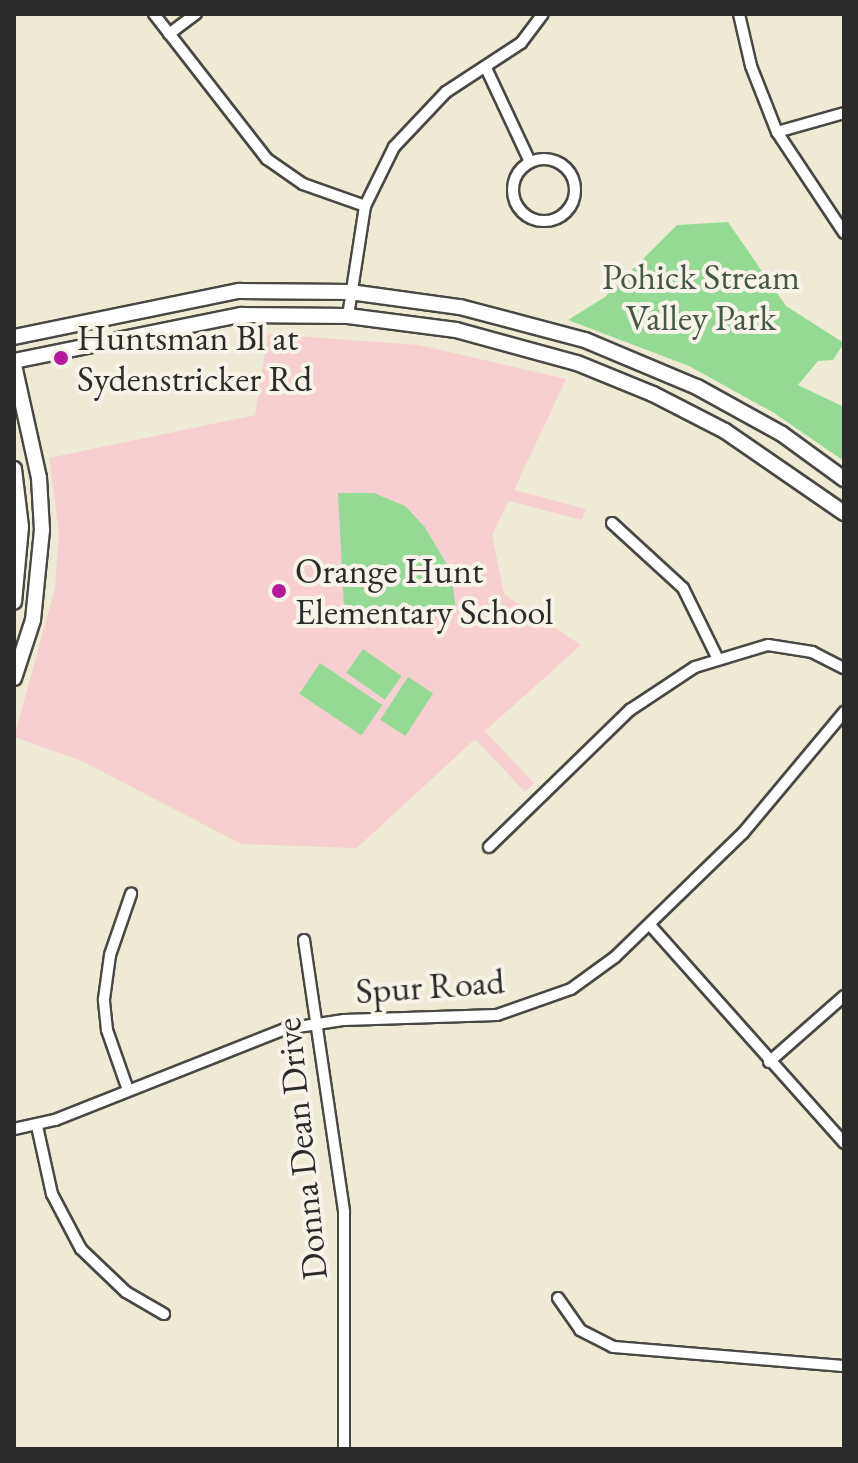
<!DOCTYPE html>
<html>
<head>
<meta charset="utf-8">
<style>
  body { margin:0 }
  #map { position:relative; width:858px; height:1463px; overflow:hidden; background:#efead3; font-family:"EB Garamond",serif }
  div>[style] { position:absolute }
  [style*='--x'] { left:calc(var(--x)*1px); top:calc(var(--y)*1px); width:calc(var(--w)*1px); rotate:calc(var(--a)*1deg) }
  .built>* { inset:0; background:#f7cfd0 }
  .green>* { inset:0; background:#94da94; transform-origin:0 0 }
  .roads { filter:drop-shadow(2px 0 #484844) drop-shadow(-2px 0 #484844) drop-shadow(0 2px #484844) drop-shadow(0 -2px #484844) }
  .street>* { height:10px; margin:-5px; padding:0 5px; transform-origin:5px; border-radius:5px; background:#fff }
  .street>.ring { margin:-5px; padding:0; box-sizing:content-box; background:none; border:10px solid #fff; border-radius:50% }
  .secondary>* { height:14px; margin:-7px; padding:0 7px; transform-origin:7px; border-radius:7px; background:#fff }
  .dots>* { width:22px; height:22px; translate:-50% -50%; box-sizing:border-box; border:4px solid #f7f3e8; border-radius:50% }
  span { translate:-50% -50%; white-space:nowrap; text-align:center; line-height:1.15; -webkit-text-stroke:8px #f7f3e8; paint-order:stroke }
  .park-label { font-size:36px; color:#455745 }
  .poi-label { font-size:36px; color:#2b2b2b }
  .left { translate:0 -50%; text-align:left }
  .street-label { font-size:36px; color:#2b2b2b }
  .frame { position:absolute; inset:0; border:16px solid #2b2b2b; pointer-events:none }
</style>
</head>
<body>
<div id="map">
  <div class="built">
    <div style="clip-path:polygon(268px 334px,419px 345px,566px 379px,514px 490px,586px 509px,582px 520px,509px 501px,492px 535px,504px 594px,581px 645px,485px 731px,534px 783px,525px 792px,475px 739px,357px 848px,241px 844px,82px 761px,14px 737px,55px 588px,59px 533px,49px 458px,255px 415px)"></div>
  </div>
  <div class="green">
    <div style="clip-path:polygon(728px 222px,786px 306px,844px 343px,833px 360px,818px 361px,798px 385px,844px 407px,844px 461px,774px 413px,689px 366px,568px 320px,605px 297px,677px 225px)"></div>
    <div style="clip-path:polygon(338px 493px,374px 493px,405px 506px,424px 526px,451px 571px,456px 610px,354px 615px,344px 606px)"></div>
    <div style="left:363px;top:649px;width:47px;height:29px;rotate:35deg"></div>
    <div style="left:320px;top:663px;width:75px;height:37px;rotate:34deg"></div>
    <div style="left:408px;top:677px;width:30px;height:51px;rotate:33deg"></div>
  </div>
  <div class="roads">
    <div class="street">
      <div style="--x:154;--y:14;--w:184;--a:52.1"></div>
      <div style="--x:267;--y:159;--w:44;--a:34.8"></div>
      <div style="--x:303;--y:184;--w:66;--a:19.5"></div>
      <div style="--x:739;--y:14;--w:53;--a:77"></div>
      <div style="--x:751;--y:66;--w:71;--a:68.5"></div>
      <div style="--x:777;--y:132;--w:121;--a:56.4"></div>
      <div style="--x:169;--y:34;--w:34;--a:-37"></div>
      <div style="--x:486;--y:68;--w:104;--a:64.9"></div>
      <div style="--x:777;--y:132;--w:70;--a:-15.8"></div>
      <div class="ring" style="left:513px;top:159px;width:52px;height:52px"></div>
      <div style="--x:348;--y:316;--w:111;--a:-81.2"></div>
      <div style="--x:365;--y:206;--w:66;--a:-63.8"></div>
      <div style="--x:394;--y:147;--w:76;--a:-46.6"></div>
      <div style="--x:446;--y:92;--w:90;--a:-33.2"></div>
      <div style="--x:521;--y:43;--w:36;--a:-53"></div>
      <div style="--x:612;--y:523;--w:96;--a:42.5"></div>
      <div style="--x:683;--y:588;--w:77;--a:63.8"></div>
      <div style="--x:489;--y:847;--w:197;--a:-44.2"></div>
      <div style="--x:630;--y:710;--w:78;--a:-33.5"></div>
      <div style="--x:695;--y:667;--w:76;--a:-16.8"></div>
      <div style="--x:768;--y:645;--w:45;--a:9"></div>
      <div style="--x:812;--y:652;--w:36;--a:27"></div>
      <div style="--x:650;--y:925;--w:292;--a:48.3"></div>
      <div style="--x:304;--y:940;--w:275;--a:81.6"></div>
      <div style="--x:344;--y:1212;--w:237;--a:90"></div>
      <div style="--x:769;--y:1062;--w:100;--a:-41.3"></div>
      <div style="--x:128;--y:1090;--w:64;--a:-109.3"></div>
      <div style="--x:107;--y:1030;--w:31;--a:-96"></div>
      <div style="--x:104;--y:999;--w:44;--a:-82.2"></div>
      <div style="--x:110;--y:955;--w:65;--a:-71"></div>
      <div style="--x:37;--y:1126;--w:70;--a:77.6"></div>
      <div style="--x:52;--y:1194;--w:62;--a:62.2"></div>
      <div style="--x:81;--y:1249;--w:62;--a:43.7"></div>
      <div style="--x:126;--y:1292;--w:44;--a:30.1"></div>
      <div style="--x:14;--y:1129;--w:42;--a:-12.4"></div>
      <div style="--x:55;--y:1120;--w:247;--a:-21.6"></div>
      <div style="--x:285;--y:1029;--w:60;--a:-8.7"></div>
      <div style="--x:344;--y:1020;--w:153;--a:-1.9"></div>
      <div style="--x:497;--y:1015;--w:78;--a:-19.4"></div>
      <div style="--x:571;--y:989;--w:54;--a:-36"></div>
      <div style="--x:615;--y:957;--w:178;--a:-44.1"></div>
      <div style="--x:743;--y:833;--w:158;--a:-50.1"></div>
      <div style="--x:558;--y:1298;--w:39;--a:55"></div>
      <div style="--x:580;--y:1330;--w:37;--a:27"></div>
      <div style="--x:613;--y:1347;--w:232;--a:4.7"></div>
    </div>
    <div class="secondary">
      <div style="--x:14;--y:337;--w:230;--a:-11.6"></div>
      <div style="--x:239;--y:291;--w:111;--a:0.5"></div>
      <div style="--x:350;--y:292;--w:111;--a:7.8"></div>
      <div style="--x:460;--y:307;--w:129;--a:14.8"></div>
      <div style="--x:585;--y:340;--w:121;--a:22.8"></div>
      <div style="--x:697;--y:387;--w:97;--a:28.9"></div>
      <div style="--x:782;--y:434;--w:77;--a:36"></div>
      <div style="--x:14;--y:361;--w:232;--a:-11.5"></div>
      <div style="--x:241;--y:315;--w:107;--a:0.5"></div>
      <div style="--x:348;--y:316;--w:109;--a:7.4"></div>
      <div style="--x:456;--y:330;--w:125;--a:15.3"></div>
      <div style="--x:577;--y:363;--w:82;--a:22.2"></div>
      <div style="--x:653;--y:394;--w:81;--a:27.2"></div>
      <div style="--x:725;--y:431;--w:145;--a:34.6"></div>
      <div style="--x:14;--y:365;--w:116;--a:77.5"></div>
      <div style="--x:39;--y:478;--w:52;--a:86.7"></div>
      <div style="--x:42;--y:530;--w:90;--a:95.7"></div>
      <div style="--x:33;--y:620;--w:61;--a:108.1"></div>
      <div style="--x:14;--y:469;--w:58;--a:83.1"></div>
      <div style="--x:21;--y:527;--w:75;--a:95.3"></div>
    </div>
  </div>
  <div class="dots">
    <div style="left:61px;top:358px;background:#b5179e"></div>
    <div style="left:279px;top:591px;background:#b5179e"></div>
  </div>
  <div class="park-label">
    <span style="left:701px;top:297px">Pohick Stream<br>Valley Park</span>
  </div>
  <div class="poi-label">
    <span class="left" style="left:77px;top:358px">Huntsman Bl at<br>Sydenstricker Rd</span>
    <span class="left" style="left:295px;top:591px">Orange Hunt<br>Elementary School</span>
  </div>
  <div class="street-label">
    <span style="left:430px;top:986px;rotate:-4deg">Spur Road</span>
    <span style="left:301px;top:1149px;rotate:-96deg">Donna Dean Drive</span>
  </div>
  <div class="frame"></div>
</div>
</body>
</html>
